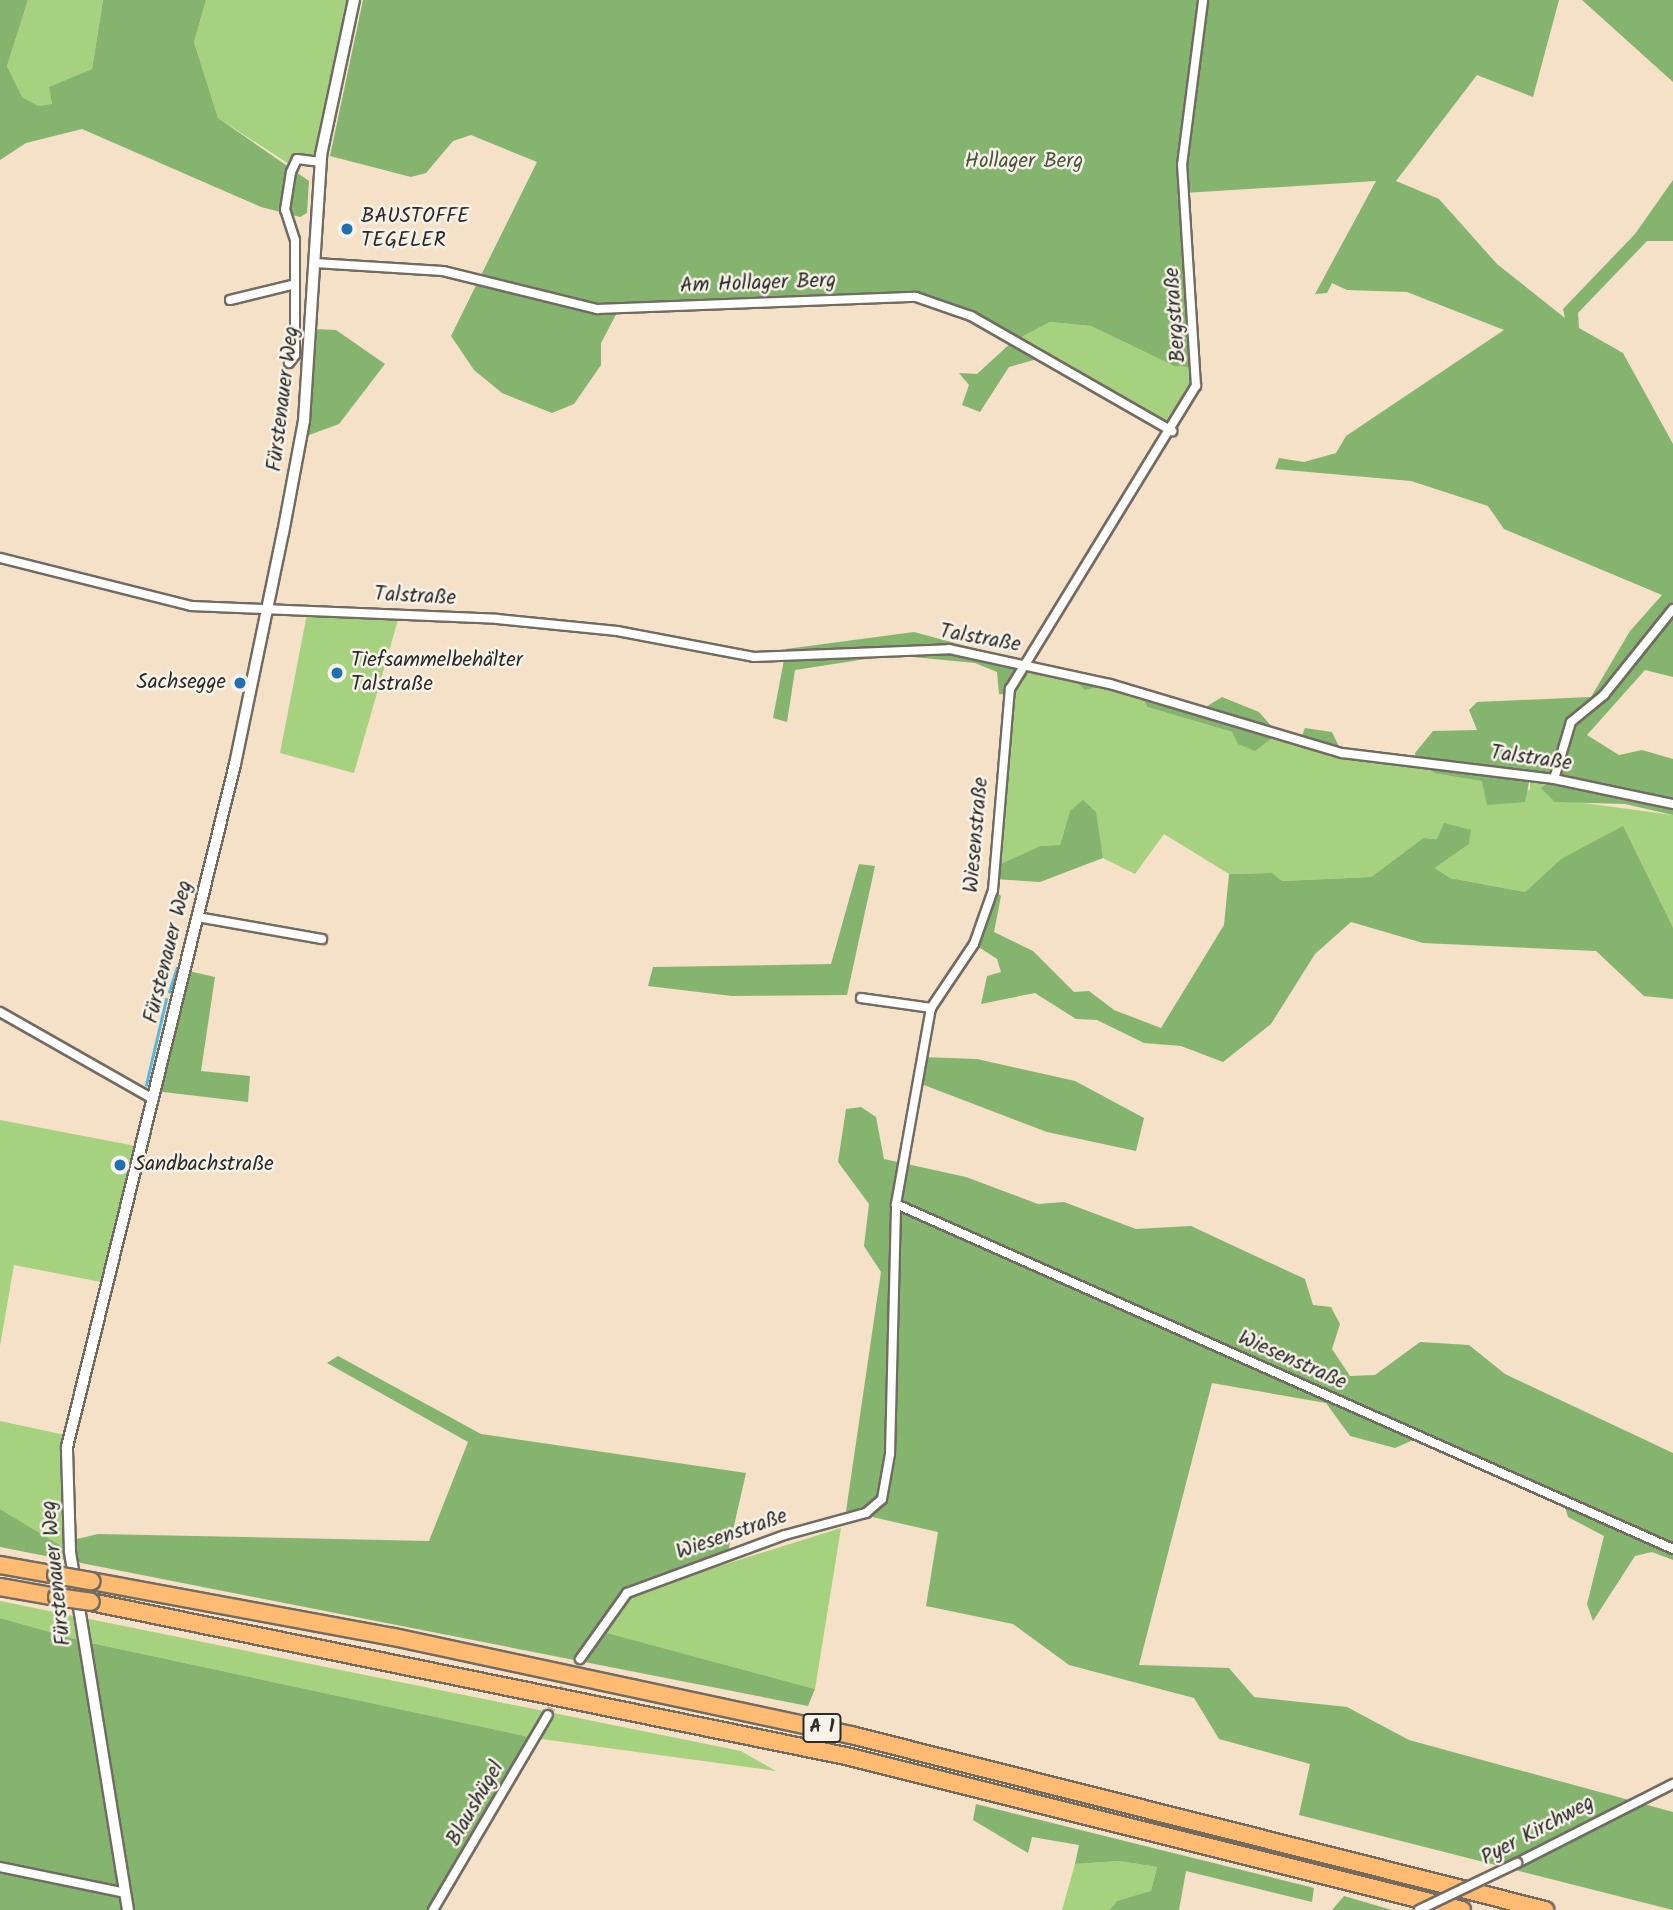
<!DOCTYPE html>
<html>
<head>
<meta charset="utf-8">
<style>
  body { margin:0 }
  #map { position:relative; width:1673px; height:1910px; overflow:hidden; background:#f4e1c7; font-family:Kalam,sans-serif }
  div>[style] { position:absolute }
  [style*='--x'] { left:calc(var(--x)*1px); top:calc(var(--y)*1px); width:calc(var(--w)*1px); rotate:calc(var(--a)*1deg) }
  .green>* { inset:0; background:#a6d27f }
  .forest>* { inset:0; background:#84b46e }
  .stream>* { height:2.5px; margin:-1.25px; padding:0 1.25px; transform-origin:1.25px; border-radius:1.25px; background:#5ab8d9 }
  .minor-tunnel>* { height:8px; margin-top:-4px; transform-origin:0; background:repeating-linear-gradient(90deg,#ccbda8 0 8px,transparent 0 12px) }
  .roads { filter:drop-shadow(2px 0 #716b62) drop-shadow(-2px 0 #716b62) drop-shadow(0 2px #716b62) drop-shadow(0 -2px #716b62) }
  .minor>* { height:8px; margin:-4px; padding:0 4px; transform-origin:4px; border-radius:4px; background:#fff }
  .tertiary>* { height:10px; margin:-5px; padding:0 5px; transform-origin:5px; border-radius:5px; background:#fff }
  .motorway>* { height:16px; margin:-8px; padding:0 8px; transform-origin:8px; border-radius:8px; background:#ffbb71 }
  .bridges { filter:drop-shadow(2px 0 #716b62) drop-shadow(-2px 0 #716b62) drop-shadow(0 2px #716b62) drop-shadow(0 -2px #716b62) }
  .minor-bridge>* { height:8px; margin:-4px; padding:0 4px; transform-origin:4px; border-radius:4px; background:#fff }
  .motorway-bridge>* { height:16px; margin:-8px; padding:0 8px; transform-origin:8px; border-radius:8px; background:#ffbb71 }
  .dots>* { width:19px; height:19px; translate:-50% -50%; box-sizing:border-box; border:4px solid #f7f3e8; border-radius:50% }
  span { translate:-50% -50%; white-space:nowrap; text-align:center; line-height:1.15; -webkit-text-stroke:5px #f7f3e8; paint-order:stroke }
  .shield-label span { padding:2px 5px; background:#f7f3e8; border:2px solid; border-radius:5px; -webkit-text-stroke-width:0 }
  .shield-label { font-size:19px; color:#2b2b2b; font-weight:700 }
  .park-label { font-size:21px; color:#4a5540 }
  .poi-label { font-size:21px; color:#2b2b2b }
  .left { translate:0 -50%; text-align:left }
  .right { translate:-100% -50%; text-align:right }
  .street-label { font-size:21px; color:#2b2b2b }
</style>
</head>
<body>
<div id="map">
  <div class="green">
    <div style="clip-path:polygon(28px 0,103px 0,92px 69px,50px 87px,52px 105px,38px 106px,22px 98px,7px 66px)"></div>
    <div style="clip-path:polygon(206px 0,354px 0,321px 162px,297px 159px,292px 166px,218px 118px,194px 42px)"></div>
    <div style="clip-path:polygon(1050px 322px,1091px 326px,1174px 366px,1199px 368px,1172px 431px,1014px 341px)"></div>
    <div style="clip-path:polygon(308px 609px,400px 613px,354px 773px,280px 753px)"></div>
    <div style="clip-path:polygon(1023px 664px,1142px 693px,1147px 707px,1232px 732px,1255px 751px,1278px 734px,1530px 790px,1530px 777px,1554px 779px,1561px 800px,1673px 815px,1673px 928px,1561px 859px,1525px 892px,1450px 878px,1435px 868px,1469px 844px,1437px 839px,1423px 838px,1371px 877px,1281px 881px,1272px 873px,1229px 874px,1164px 834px,1135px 874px,1103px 858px,1099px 838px,1070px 811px,1060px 845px,1040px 846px,996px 866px,1009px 695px)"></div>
    <div style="clip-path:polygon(0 1120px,141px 1147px,106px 1283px,14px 1265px,0 1346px)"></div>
    <div style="clip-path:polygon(0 1421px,70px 1436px,70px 1551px,0 1509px)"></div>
    <div style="clip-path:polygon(841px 1528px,815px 1689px,602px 1632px,625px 1601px,646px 1589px)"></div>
    <div style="clip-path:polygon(0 1601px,741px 1751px,776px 1771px,534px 1738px,82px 1641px,0 1618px)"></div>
    <div style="clip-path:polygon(1119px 1861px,1157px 1867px,1151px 1891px,1110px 1910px,1062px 1910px,1075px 1864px)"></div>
  </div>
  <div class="forest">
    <div style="clip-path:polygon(0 0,28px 0,7px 66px,22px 97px,38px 106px,52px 104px,49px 87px,92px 69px,103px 0,206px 0,194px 42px,218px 118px,309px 181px,307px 213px,300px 217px,261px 207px,82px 129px,26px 143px,0 160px)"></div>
    <div style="clip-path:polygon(363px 0,1559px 0,1533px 97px,1477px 75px,1396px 181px,1439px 199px,1497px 264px,1565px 318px,1563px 309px,1635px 234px,1673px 180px,1673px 241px,1647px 241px,1578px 313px,1579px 328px,1623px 353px,1673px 444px,1673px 677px,1645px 670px,1587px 735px,1619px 755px,1642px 750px,1673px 759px,1673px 815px,1625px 804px,1555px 802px,1541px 788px,1553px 779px,1530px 777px,1525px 802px,1487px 805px,1482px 781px,1435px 773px,1416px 761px,1415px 753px,1433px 731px,1477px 730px,1469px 710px,1477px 702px,1591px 697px,1630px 631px,1662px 595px,1504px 529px,1488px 506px,1411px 481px,1275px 469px,1279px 458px,1304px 462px,1336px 453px,1346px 436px,1504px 330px,1407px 292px,1347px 290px,1332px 283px,1327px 293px,1315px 294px,1376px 181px,1184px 193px,1199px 368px,1174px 366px,1091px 326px,1050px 322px,1014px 341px,1041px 358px,1009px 367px,980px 412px,962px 405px,969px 385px,959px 373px,977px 374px,1013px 341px,971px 316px,916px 297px,620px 307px,601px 343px,601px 365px,574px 404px,552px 413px,502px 393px,474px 370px,451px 336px,537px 162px,471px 135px,453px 141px,426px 173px,411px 177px,330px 156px)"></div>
    <div style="clip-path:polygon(1582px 0,1673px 0,1673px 82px)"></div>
    <div style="clip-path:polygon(313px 329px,336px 330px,385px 364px,339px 424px,301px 438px)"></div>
    <div style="clip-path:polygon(914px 632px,1003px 656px,1023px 664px,1027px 676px,1009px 695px,999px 694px,997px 672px,975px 663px,892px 655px,795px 670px,787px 722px,773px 718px,786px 649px)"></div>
    <div style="clip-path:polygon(1068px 674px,1110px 684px,1085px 690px)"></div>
    <div style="clip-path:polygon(1142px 693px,1201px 710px,1222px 697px,1259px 712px,1278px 734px,1255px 751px,1238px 744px,1232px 732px,1147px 707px)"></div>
    <div style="clip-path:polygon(1305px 728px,1332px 732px,1342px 753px,1300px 741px)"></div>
    <div style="clip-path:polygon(1083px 800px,1096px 812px,1103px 858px,1040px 882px,995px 879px,996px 866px,1040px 846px,1060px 845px,1070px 811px)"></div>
    <div style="clip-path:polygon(1444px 823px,1471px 830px,1469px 844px,1435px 868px,1450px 878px,1525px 892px,1561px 859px,1623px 826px,1673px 928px,1673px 999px,1644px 996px,1596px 951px,1423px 943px,1351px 922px,1315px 954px,1271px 1024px,1223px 1062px,1181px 1046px,1144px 1043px,1097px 1020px,1076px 1019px,1035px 993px,981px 1004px,987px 976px,1001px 972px,997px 959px,974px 944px,993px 890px,1001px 896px,994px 932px,1033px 951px,1074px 992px,1089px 991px,1114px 1010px,1161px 1028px,1224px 925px,1229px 874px,1272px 873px,1282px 881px,1371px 877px,1423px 838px,1437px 839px)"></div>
    <div style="clip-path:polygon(859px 864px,875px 866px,847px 995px,732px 996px,648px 986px,653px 967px,831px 964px)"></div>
    <div style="clip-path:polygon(184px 970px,215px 977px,201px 1071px,250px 1076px,248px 1102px,155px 1091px)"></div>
    <div style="clip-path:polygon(921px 1057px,977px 1059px,1075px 1081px,1144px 1118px,1136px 1151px,1047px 1132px,916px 1082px)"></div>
    <div style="clip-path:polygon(861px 1107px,876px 1117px,884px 1159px,966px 1177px,1038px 1204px,1064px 1202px,1136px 1229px,1191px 1226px,1305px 1279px,1313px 1305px,1331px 1307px,1340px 1324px,1332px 1349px,1350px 1376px,1375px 1375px,1420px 1342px,1469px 1345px,1505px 1374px,1673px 1453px,1673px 1560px,1652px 1552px,1635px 1556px,1593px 1621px,1587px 1604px,1604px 1536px,1568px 1517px,1565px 1507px,1420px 1437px,1395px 1448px,1350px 1436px,1326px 1403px,1212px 1383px,1139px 1665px,1229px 1668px,1254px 1697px,1347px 1707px,1409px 1740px,1673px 1812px,1673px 1910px,1299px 1815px,1310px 1764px,1219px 1739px,1194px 1698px,1069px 1665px,1013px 1624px,926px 1606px,938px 1532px,846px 1511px,881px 1272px,864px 1246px,869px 1204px,838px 1162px,846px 1109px)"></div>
    <div style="clip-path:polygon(338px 1356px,481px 1434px,746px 1473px,726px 1561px,625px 1601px,603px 1632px,815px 1689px,808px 1706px,0 1547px,0 1509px,70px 1551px,77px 1539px,98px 1534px,429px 1541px,468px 1442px,327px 1363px)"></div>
    <div style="clip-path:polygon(0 1618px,82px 1641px,534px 1738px,433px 1910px,0 1910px)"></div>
    <div style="clip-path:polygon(976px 1804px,1314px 1888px,1312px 1902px,1186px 1871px,1179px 1910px,1110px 1910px,1117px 1901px,1151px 1891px,1157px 1867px,1119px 1861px,1075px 1864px,1079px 1845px,1032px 1837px,1028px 1853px,973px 1820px)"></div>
    <div style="clip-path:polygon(1344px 1896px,1392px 1910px,1332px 1910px)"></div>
  </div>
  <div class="stream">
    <div style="--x:169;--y:992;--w:25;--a:-72"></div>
    <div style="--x:146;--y:1085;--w:88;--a:-76.9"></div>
  </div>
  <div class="minor-tunnel">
    <div style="--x:548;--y:1715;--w:64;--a:-60.3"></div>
  </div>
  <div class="roads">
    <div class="minor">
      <div style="--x:315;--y:263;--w:128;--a:3.6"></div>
      <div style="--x:443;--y:271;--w:159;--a:13.9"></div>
      <div style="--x:597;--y:309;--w:319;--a:-2.2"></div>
      <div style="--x:916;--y:297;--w:58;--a:19.1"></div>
      <div style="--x:971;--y:316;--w:232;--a:29.8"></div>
      <div style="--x:230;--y:300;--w:67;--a:-13.8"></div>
      <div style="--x:295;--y:284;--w:44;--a:-90"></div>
      <div style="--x:295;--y:240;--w:32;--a:-108"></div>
      <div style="--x:285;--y:210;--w:38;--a:-81"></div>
      <div style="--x:291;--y:172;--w:14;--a:-65"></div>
      <div style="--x:297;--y:159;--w:24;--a:7"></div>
      <div style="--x:289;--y:363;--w:10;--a:-53"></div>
      <div style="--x:295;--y:355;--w:71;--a:-90"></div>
      <div style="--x:0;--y:558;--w:197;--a:14.1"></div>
      <div style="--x:191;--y:606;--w:306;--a:2.4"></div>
      <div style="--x:497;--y:619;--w:121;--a:5.7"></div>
      <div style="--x:617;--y:631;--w:139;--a:10.7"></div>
      <div style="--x:754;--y:657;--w:195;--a:-2.3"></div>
      <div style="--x:949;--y:649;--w:165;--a:12.3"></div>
      <div style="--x:1110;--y:684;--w:242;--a:16.6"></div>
      <div style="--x:1342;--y:753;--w:214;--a:7"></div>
      <div style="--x:1554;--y:779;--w:122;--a:11.9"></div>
      <div style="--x:1554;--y:779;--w:59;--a:-73.4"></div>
      <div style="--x:1571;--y:722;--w:43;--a:-39.3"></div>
      <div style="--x:1604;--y:695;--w:110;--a:-51.3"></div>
      <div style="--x:197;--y:917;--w:127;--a:10"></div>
      <div style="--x:861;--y:998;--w:71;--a:8.1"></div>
      <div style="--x:0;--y:1012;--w:176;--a:29.6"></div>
      <div style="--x:896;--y:1204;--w:850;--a:23.94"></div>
      <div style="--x:580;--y:1659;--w:81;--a:-54.5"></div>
      <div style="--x:627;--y:1593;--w:168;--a:-20.2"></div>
      <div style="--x:785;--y:1535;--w:84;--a:-15.2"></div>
      <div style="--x:866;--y:1513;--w:21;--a:-41"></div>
      <div style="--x:882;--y:1499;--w:46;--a:-79.9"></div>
      <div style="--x:890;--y:1454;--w:250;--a:-88.6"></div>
      <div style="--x:896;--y:1204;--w:199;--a:-79.9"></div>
      <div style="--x:931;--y:1008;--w:77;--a:-56.1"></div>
      <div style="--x:974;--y:944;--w:57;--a:-70.6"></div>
      <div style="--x:993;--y:890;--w:202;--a:-85.2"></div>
      <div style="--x:1010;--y:689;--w:356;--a:-58.5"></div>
      <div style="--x:1196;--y:386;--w:221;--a:-93.6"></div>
      <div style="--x:1182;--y:165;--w:166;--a:-82.7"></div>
      <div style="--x:1517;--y:1863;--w:175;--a:-26.9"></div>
      <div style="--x:0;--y:1867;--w:128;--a:11.7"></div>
      <div style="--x:433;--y:1910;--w:226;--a:-59.5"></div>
    </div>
    <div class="tertiary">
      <div style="--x:128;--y:1910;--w:364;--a:-99.2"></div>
      <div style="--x:70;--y:1551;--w:104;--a:-91.7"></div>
      <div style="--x:67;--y:1447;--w:703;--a:-76.18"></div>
      <div style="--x:235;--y:764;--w:236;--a:-78.3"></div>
      <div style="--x:283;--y:533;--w:114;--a:-79.4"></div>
      <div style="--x:304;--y:421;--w:267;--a:-86.3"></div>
      <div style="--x:321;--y:155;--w:158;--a:-78"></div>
    </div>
    <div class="motorway">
      <div style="--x:0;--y:1565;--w:57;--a:10.1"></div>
      <div style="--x:91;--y:1581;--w:308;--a:10.5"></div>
      <div style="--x:394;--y:1637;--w:467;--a:12.1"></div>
      <div style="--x:851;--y:1735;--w:716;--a:14.15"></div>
      <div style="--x:0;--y:1587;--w:58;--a:10"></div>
      <div style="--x:91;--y:1602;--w:771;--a:11.53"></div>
      <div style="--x:846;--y:1756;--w:635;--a:14.04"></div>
    </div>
  </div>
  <div class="bridges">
    <div class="minor-bridge">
      <div style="--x:1419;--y:1910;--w:109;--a:-25.6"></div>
    </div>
    <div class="motorway-bridge">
      <div style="--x:56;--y:1575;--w:36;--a:10"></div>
      <div style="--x:57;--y:1597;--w:34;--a:8"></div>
    </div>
  </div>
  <div class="dots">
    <div style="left:347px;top:229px;background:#1f6fb2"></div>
    <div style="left:337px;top:673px;background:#1f6fb2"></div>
    <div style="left:240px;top:683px;background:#1f6fb2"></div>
    <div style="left:120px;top:1165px;background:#1f6fb2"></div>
  </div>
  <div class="shield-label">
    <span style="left:822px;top:1728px">A 1</span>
  </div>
  <div class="park-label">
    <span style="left:1024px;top:162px">Hollager Berg</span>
  </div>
  <div class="poi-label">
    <span class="left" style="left:361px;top:229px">BAUSTOFFE<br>TEGELER</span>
    <span class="left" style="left:351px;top:673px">Tiefsammelbehälter<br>Talstraße</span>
    <span class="right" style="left:226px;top:683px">Sachsegge</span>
    <span class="left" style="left:134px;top:1165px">Sandbachstraße</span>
  </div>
  <div class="street-label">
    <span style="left:758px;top:284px;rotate:-2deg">Am Hollager Berg</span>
    <span style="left:1176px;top:315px;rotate:-94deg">Bergstraße</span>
    <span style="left:284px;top:399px;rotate:-83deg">Fürstenauer Weg</span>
    <span style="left:415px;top:597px;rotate:3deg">Talstraße</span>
    <span style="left:980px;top:639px;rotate:10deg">Talstraße</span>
    <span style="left:1531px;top:759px;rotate:8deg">Talstraße</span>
    <span style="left:977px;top:835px;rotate:-85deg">Wiesenstraße</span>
    <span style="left:169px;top:952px;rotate:-76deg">Fürstenauer Weg</span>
    <span style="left:1292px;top:1361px;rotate:24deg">Wiesenstraße</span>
    <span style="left:732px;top:1535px;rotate:-19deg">Wiesenstraße</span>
    <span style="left:57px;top:1573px;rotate:-96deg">Fürstenauer Weg</span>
    <span style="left:476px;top:1804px;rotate:-60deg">Blaushügel</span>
    <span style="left:1538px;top:1831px;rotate:-28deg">Pyer Kirchweg</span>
  </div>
</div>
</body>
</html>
